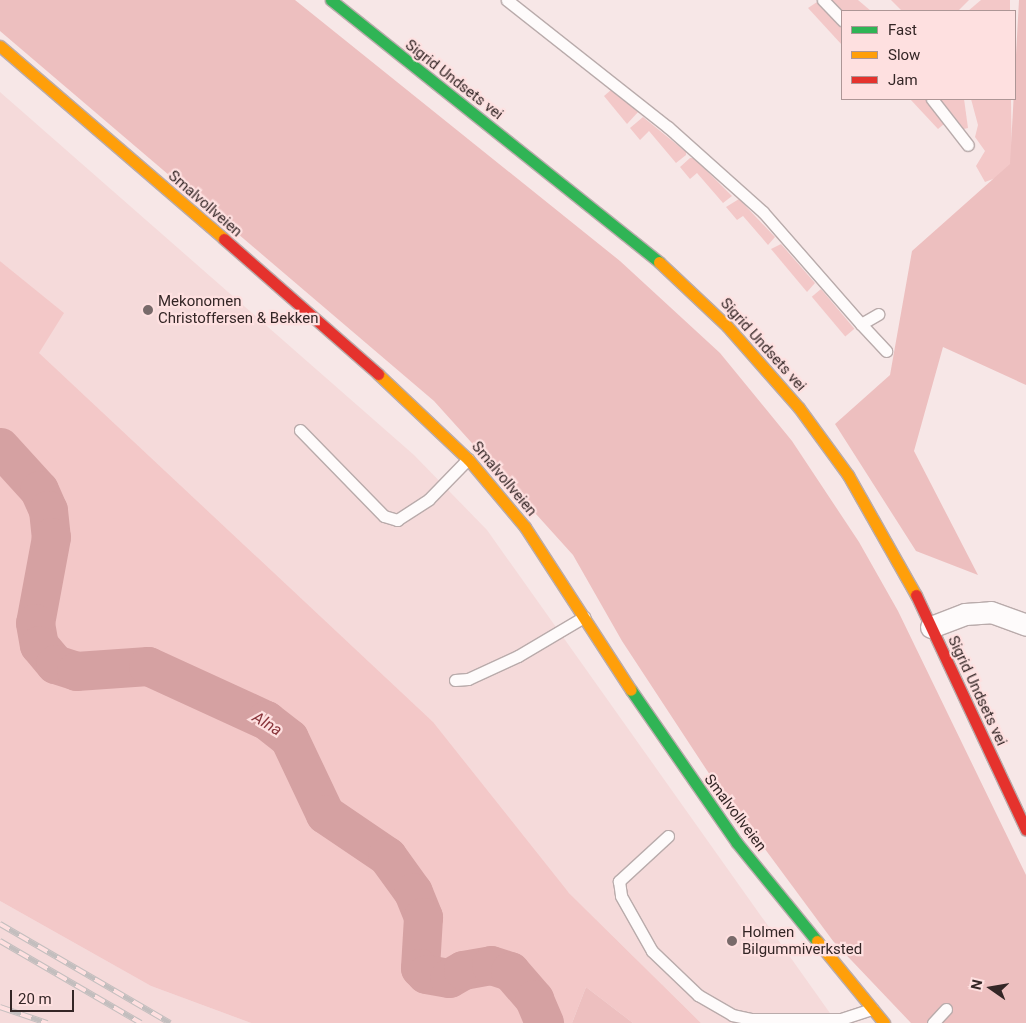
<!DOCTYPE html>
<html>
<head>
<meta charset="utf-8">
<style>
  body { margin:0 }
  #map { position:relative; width:1026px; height:1023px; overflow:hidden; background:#f7e7e7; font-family:Roboto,sans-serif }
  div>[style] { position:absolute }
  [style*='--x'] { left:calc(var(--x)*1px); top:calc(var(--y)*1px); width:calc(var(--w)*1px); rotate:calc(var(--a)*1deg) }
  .built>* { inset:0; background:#f5dada }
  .green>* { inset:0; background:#f3c8c8; transform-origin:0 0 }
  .forest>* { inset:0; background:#edbfbf }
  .river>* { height:39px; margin:-19.5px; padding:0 19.5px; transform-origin:19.5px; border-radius:19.5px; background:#d5a1a2 }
  .roads { filter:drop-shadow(1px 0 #b9abab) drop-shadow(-1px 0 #b9abab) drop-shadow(0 1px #b9abab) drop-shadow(0 -1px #b9abab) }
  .lane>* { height:11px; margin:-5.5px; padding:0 5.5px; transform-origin:5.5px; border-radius:5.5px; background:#fefbfb }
  .street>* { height:21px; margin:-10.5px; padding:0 10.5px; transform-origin:10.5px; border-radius:10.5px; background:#fefbfb }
  .fast>* { height:11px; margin:-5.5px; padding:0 5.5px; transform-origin:5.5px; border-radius:5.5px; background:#30b455 }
  .slow>* { height:11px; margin:-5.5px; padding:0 5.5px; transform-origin:5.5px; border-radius:5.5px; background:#ff9f0a }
  .jam>* { height:11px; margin:-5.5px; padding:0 5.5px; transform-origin:5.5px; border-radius:5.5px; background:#e5322d }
  .rail>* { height:5.5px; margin-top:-2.75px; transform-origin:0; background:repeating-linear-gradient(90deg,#fee0e0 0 11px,#c3bebe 0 22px); box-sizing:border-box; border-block:1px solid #c3bebe }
  .dots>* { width:14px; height:14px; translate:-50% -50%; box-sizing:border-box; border:2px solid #fee0e0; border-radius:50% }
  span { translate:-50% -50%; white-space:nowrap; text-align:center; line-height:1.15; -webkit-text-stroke:4.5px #fee0e0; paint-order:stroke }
  .street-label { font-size:15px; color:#342626 }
  .poi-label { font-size:15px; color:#342626 }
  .left { translate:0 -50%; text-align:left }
  .water-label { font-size:16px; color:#88353b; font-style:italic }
  .legend { position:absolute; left:841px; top:10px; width:175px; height:90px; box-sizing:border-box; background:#fee0e0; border:1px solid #ad9696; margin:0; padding:6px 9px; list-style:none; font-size:15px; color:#342626 }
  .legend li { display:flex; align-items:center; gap:10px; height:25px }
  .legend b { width:25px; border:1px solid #ad9696 }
  .north { position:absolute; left:966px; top:963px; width:50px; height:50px; -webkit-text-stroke:4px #fee0e0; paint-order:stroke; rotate:283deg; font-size:14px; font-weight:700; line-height:20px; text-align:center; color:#342626 }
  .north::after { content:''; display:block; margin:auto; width:18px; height:22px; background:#342626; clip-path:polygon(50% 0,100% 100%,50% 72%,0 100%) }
  .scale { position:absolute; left:10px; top:990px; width:64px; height:22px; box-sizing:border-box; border:2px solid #342626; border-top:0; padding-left:6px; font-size:15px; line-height:18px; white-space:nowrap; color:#342626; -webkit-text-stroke:4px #fee0e0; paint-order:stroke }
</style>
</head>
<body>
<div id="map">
  <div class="built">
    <div style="clip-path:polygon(0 92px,414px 455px,487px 530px,837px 1023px,701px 1023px,569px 893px,173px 480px,38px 353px,63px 313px,0 261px)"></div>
    <div style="clip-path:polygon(0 901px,151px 986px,251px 1023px,0 1023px)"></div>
  </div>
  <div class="green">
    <div style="clip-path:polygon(830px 0,858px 0,871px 11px,842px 13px)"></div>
    <div style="clip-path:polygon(891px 0,969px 0,958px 11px,902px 11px)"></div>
    <div style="clip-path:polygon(981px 0,1010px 0,1010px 11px,968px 11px)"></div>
    <div style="clip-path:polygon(817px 2px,842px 28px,842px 45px,808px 8px)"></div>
    <div style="clip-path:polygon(611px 90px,639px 111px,627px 124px,604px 96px)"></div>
    <div style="clip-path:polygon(910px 99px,926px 99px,944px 124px,938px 129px)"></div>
    <div style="clip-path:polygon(940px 99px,964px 99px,968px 128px,964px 129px)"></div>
    <div style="clip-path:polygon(971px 99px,1011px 99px,1012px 172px,985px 182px,976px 166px,985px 151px,975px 137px,978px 125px)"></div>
    <div style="clip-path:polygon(643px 117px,686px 152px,686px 155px,676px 163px,649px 131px,640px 140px,630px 128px)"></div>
    <div style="clip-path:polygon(690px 158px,694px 158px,732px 196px,723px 203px,697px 173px,690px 179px,680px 167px)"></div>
    <div style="clip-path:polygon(739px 199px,775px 237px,768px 245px,743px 216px,737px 220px,726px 207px)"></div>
    <div style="clip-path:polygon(781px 244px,815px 283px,807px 292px,771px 249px)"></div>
    <div style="clip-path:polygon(0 261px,64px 313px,39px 353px,433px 722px,569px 893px,701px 1023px,633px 1023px,586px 987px,572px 1023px,251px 1023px,151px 986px,0 901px)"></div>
    <div style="left:821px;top:289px;width:52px;height:12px;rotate:50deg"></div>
  </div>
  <div class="forest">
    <div style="clip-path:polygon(0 0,295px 0,620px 261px,720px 353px,792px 441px,859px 542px,898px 611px,1026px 875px,1026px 1023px,911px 1023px,833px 941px,708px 772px,622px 641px,573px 555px,434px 401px,0 31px)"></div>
    <div style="clip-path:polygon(1019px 0,1026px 0,1026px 385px,943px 347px,914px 451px,978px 575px,916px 551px,835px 424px,890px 375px,912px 251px,1010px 164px)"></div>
    <div style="clip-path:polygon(586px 987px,633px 1023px,572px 1023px)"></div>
  </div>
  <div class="river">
    <div style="--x:0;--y:447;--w:58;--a:47.8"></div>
    <div style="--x:39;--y:490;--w:22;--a:66"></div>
    <div style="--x:48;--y:510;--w:27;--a:84"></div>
    <div style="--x:51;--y:537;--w:87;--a:100.5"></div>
    <div style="--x:35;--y:623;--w:22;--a:80"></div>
    <div style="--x:39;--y:645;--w:25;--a:50"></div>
    <div style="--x:55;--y:664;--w:22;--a:18"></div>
    <div style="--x:76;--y:671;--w:72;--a:-4"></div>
    <div style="--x:148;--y:666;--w:130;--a:24.6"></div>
    <div style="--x:266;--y:720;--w:29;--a:38"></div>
    <div style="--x:289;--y:738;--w:84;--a:64.7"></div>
    <div style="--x:325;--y:814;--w:75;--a:34.1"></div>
    <div style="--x:387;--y:856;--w:44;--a:54.2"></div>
    <div style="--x:413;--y:892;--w:27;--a:68"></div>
    <div style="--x:423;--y:917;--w:51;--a:93.4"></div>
    <div style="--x:420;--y:968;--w:8;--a:45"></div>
    <div style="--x:426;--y:974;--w:23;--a:10"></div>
    <div style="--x:449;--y:978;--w:16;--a:-30"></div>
    <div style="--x:463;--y:970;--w:28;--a:-10"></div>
    <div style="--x:491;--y:965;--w:20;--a:18"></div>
    <div style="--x:510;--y:971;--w:37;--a:49"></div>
    <div style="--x:534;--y:999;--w:26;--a:67"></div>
  </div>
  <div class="roads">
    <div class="lane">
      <div style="--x:507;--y:0;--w:205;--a:38.3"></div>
      <div style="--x:668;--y:127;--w:127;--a:41.8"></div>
      <div style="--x:763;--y:212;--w:149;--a:48.8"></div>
      <div style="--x:861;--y:324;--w:20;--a:-30"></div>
      <div style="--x:823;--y:0;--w:28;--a:46"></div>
      <div style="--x:932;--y:99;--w:58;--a:52"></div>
      <div style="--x:861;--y:324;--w:37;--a:47"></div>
      <div style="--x:300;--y:430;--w:120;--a:45.7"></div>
      <div style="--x:384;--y:516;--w:14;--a:17"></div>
      <div style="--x:397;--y:520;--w:38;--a:-33"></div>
      <div style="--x:429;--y:499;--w:56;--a:-45.7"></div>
      <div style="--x:455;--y:680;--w:13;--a:-4"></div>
      <div style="--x:468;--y:679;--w:55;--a:-24.7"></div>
      <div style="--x:518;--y:656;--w:77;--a:-30.6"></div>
      <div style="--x:668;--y:836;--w:67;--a:137.4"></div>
      <div style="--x:619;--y:881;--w:15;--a:82"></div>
      <div style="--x:621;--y:896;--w:63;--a:60.6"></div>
      <div style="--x:652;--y:951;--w:64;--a:43.7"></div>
      <div style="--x:698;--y:995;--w:39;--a:30"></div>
      <div style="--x:732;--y:1015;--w:19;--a:12"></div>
      <div style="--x:751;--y:1019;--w:90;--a:0"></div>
      <div style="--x:841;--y:1019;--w:33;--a:-18"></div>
      <div style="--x:933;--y:1023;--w:19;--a:-47"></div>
    </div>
    <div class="street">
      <div style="--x:931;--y:627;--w:36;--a:-21"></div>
      <div style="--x:965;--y:614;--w:26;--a:-4"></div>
      <div style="--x:991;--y:612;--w:37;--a:20"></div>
    </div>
    <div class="fast">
      <div style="--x:331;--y:0;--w:420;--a:38.6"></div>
      <div style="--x:631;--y:690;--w:186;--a:55.3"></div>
      <div style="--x:737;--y:843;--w:127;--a:50.8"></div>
    </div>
    <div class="slow">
      <div style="--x:0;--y:46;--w:296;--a:40.7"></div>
      <div style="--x:659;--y:262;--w:93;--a:43.3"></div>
      <div style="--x:727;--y:326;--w:109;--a:48.7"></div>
      <div style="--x:799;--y:408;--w:83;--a:53.8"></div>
      <div style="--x:848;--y:475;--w:138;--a:60.5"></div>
      <div style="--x:378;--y:374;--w:124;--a:43.4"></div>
      <div style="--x:468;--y:459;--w:89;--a:50"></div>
      <div style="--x:525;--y:527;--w:194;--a:57"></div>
      <div style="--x:817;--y:941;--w:106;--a:50.7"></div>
    </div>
    <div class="jam">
      <div style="--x:224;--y:239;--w:205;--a:41.2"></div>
      <div style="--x:916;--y:595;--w:259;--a:64.9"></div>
    </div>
  </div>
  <div class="rail">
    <div style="--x:0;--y:924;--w:197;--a:30.2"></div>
    <div style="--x:0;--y:941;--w:163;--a:30.2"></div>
    <div style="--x:0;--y:1007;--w:50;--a:18.8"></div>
  </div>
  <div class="dots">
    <div style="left:148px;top:310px;background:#786a6a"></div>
    <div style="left:732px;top:941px;background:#786a6a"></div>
  </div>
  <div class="street-label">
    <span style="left:454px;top:80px;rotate:38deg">Sigrid Undsets vei</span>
    <span style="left:205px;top:204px;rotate:41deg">Smalvollveien</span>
    <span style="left:763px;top:345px;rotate:48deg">Sigrid Undsets vei</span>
    <span style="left:504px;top:479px;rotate:50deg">Smalvollveien</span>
    <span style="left:977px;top:691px;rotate:65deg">Sigrid Undsets vei</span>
    <span style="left:735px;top:813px;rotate:53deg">Smalvollveien</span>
  </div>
  <div class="poi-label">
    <span class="left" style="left:158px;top:310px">Mekonomen<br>Christoffersen &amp; Bekken</span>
    <span class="left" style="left:742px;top:941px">Holmen<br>Bilgummiverksted</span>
  </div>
  <div class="water-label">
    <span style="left:267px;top:724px;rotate:32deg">Alna</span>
  </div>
  <ul class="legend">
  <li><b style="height:6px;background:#30b455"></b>Fast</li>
  <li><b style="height:6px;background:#ff9f0a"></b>Slow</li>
  <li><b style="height:6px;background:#e5322d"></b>Jam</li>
  </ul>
  <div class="north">N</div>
  <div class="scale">20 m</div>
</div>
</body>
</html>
